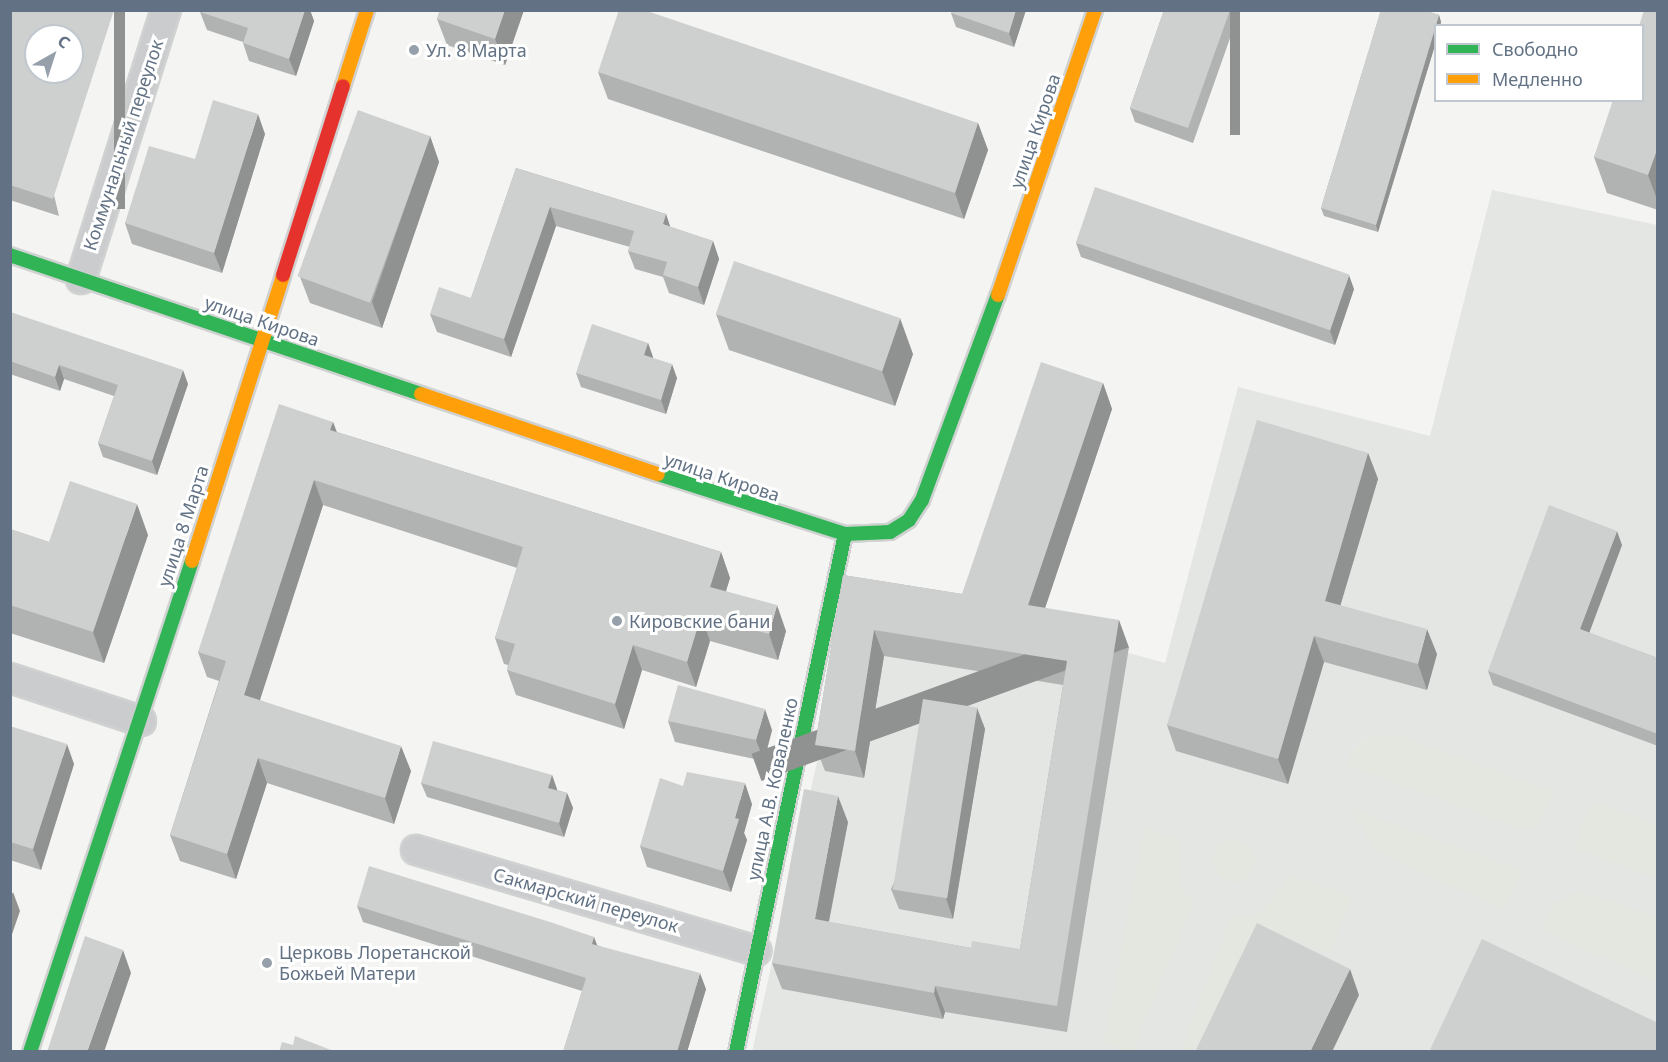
<!DOCTYPE html>
<html>
<head>
<meta charset="utf-8">
<style>
  body { margin:0 }
  #map { position:relative; width:1668px; height:1062px; overflow:hidden; background:#f4f4f2; font-family:"Noto Sans",sans-serif }
  div>[style] { position:absolute }
  [style*='--x'] { left:calc(var(--x)*1px); top:calc(var(--y)*1px); width:calc(var(--w)*1px); rotate:calc(var(--a)*1deg) }
  .built>* { inset:0; background:#e4e6e4 }
  .green>* { inset:0; background:#e3e7e0 }
  .round { border-radius:50% }
  .roads { filter:drop-shadow(2px 0 #d0d2d2) drop-shadow(-2px 0 #d0d2d2) drop-shadow(0 2px #d0d2d2) drop-shadow(0 -2px #d0d2d2) }
  .street>* { height:28px; margin:-14px; padding:0 14px; transform-origin:14px; border-radius:14px; background:#cbcccd }
  .fast>* { height:14px; margin:-7px; padding:0 7px; transform-origin:7px; border-radius:7px; background:#30b455 }
  .slow>* { height:14px; margin:-7px; padding:0 7px; transform-origin:7px; border-radius:7px; background:#ff9f0a }
  .jam>* { height:14px; margin:-7px; padding:0 7px; transform-origin:7px; border-radius:7px; background:#e5322d }
  .wall>* { inset:0; background:#b1b2b2 }
  .shaded-wall>* { inset:0; background:#909191; transform-origin:0 0 }
  .building>* { inset:0; background:#cecfcf; transform-origin:0 0 }
  .dots>* { width:16px; height:16px; translate:-50% -50%; box-sizing:border-box; border:3px solid #fff; border-radius:50% }
  span { translate:-50% -50%; white-space:nowrap; text-align:center; line-height:1.15; -webkit-text-stroke:6px #fff; paint-order:stroke }
  .poi-label { font-size:18px; color:#627284 }
  .left { translate:0 -50%; text-align:left }
  .street-label { font-size:18px; color:#627284 }
  .frame { position:absolute; inset:0; border:12px solid #627284; pointer-events:none }
  .legend { position:absolute; left:1434px; top:24px; width:210px; height:78px; box-sizing:border-box; background:#fff; border:2px solid #c0c7ce; margin:0; padding:8px 10px; list-style:none; font-size:18px; color:#627284 }
  .legend li { display:flex; align-items:center; gap:12px; height:30px }
  .legend b { width:30px; border:2px solid #c0c7ce }
  .north { position:absolute; left:24px; top:24px; width:60px; height:60px; box-sizing:border-box; background:#fff; border:2px solid #c0c7ce; border-radius:50%; rotate:39deg; font-size:16px; font-weight:700; line-height:24px; text-align:center; color:#627284 }
  .north::after { content:''; display:block; margin:auto; width:21px; height:27px; background:#95a0aa; clip-path:polygon(50% 0,100% 100%,50% 72%,0 100%) }
</style>
</head>
<body>
<div id="map">
  <div class="built">
    <div style="clip-path:polygon(1492px 190px,1657px 225px,1657px 1051px,752px 1052px,858px 579px,1165px 663px,1238px 387px,1430px 436px)"></div>
  </div>
  <div class="green">
    <div style="clip-path:polygon(1395px 734px,1555px 792px,1538px 828px,1520px 829px,1349px 766px,1351px 752px,1365px 738px)"></div>
    <div style="clip-path:polygon(1593px 801px,1657px 825px,1657px 879px,1573px 848px)"></div>
    <div style="clip-path:polygon(1352px 809px,1521px 870px,1504px 910px,1374px 851px)"></div>
    <div style="clip-path:polygon(1144px 828px,1182px 841px,1178px 874px,1186px 896px,1194px 902px,1132px 1051px,1127px 1051px,1104px 1041px)"></div>
    <div class="round" style="left:1213px;top:840px;width:42px;height:42px"></div>
    <div style="clip-path:polygon(1289px 875px,1352px 896px,1330px 953px,1259px 927px,1197px 1051px,1180px 1052px,1231px 917px,1262px 913px)"></div>
    <div style="clip-path:polygon(1574px 893px,1595px 895px,1657px 918px,1657px 982px,1542px 930px,1552px 904px)"></div>
  </div>
  <div class="roads">
    <div class="street">
      <div style="--x:81;--y:279;--w:282;--a:-72.5"></div>
      <div style="--x:10;--y:678;--w:138;--a:18.2"></div>
      <div style="--x:416;--y:850;--w:355;--a:16.5"></div>
    </div>
    <div class="fast">
      <div style="--x:10;--y:255;--w:434;--a:18.7"></div>
      <div style="--x:658;--y:474;--w:196;--a:17.8"></div>
      <div style="--x:845;--y:534;--w:45;--a:-2.5"></div>
      <div style="--x:890;--y:532;--w:22;--a:-32"></div>
      <div style="--x:909;--y:520;--w:24;--a:-57"></div>
      <div style="--x:922;--y:500;--w:219;--a:-69.7"></div>
      <div style="--x:30;--y:1052;--w:517;--a:-71.74"></div>
      <div style="--x:736;--y:1052;--w:529;--a:-78.12"></div>
    </div>
    <div class="slow">
      <div style="--x:343;--y:86;--w:80;--a:-72.5"></div>
      <div style="--x:998;--y:295;--w:301;--a:-71.2"></div>
      <div style="--x:421;--y:394;--w:250;--a:18.7"></div>
      <div style="--x:192;--y:561;--w:300;--a:-72.3"></div>
    </div>
    <div class="jam">
      <div style="--x:283;--y:275;--w:198;--a:-72.4"></div>
    </div>
  </div>
  <div class="wall">
    <div style="clip-path:polygon(10px 10px,59px 216px,10px 200px)"></div>
    <div style="clip-path:polygon(201px 10px,310px 10px,314px 21px,296px 76px,249px 61px,243px 43px,243px 42px,207px 30px,200px 12px)"></div>
    <div style="clip-path:polygon(440px 10px,524px 10px,505px 65px,447px 45px,437px 19px)"></div>
    <div style="clip-path:polygon(1026px 10px,1014px 47px,956px 27px,951px 13px)"></div>
    <div style="clip-path:polygon(1164px 10px,1240px 10px,1193px 143px,1135px 122px,1130px 108px)"></div>
    <div style="clip-path:polygon(1381px 10px,1423px 10px,1439px 15px,1441px 22px,1440px 26px,1436px 26px,1436px 42px,1378px 232px,1324px 216px,1321px 208px)"></div>
    <div style="clip-path:polygon(1658px 10px,1658px 210px,1607px 193px,1594px 157px)"></div>
    <div style="clip-path:polygon(598px 72px,978px 123px,988px 150px,964px 219px,608px 99px)"></div>
    <div style="clip-path:polygon(265px 134px,222px 273px,132px 244px,125px 223px,195px 159px)"></div>
    <div style="clip-path:polygon(430px 136px,439px 162px,382px 328px,310px 303px,300px 277px)"></div>
    <div style="clip-path:polygon(516px 168px,666px 214px,670px 227px,713px 241px,719px 259px,704px 305px,669px 293px,663px 277px,635px 269px,628px 251px,630px 247px,556px 226px,511px 357px,437px 332px,430px 314px,471px 298px)"></div>
    <div style="clip-path:polygon(1076px 243px,1354px 289px,1335px 345px,1081px 257px)"></div>
    <div style="clip-path:polygon(10px 312px,188px 384px,157px 475px,103px 457px,98px 443px,114px 396px,64px 379px,60px 391px,10px 374px)"></div>
    <div style="clip-path:polygon(716px 314px,913px 354px,895px 406px,729px 350px)"></div>
    <div style="clip-path:polygon(648px 343px,653px 358px,677px 378px,666px 414px,581px 387px,576px 373px)"></div>
    <div style="clip-path:polygon(1103px 383px,1112px 409px,1045px 608px,1129px 647px,1067px 1032px,945px 1012px,943px 1019px,782px 989px,772px 963px,848px 822px,829px 922px,971px 948px,1020px 949px,1063px 685px,884px 656px,864px 778px,825px 771px,815px 745px,843px 575px,962px 594px)"></div>
    <div style="clip-path:polygon(333px 422px,337px 432px,721px 552px,730px 578px,726px 591px,786px 631px,778px 660px,710px 641px,696px 687px,642px 670px,624px 729px,516px 695px,507px 670px,508px 665px,504px 664px,495px 638px,517px 568px,323px 505px,260px 700px,411px 771px,394px 824px,267px 783px,236px 879px,180px 861px,170px 835px,219px 681px,207px 677px,198px 652px)"></div>
    <div style="clip-path:polygon(1368px 453px,1378px 479px,1340px 605px,1437px 654px,1427px 690px,1324px 662px,1288px 784px,1176px 751px,1167px 725px)"></div>
    <div style="clip-path:polygon(10px 529px,49px 542px,148px 535px,104px 663px,10px 633px)"></div>
    <div style="clip-path:polygon(1622px 545px,1589px 633px,1658px 658px,1658px 746px,1493px 685px,1488px 671px)"></div>
    <div style="clip-path:polygon(977px 708px,985px 729px,953px 919px,899px 909px,891px 889px)"></div>
    <div style="clip-path:polygon(668px 721px,772px 730px,764px 761px,675px 742px)"></div>
    <div style="clip-path:polygon(10px 726px,74px 764px,41px 870px,10px 860px)"></div>
    <div style="clip-path:polygon(552px 775px,557px 790px,567px 793px,573px 808px,564px 837px,427px 797px,421px 783px)"></div>
    <div style="clip-path:polygon(683px 786px,752px 804px,744px 833px,747px 840px,731px 892px,647px 867px,640px 846px)"></div>
    <div style="clip-path:polygon(357px 906px,594px 937px,597px 945px,706px 989px,687px 1052px,563px 1052px,582px 991px,363px 922px)"></div>
  </div>
  <div class="shaded-wall">
    <div style="left:114px;top:10px;width:11px;height:199px"></div>
    <div style="clip-path:polygon(305px 10px,310px 10px,314px 21px,296px 76px,289px 59px)"></div>
    <div style="clip-path:polygon(505px 10px,524px 10px,505px 65px,495px 39px)"></div>
    <div style="clip-path:polygon(1016px 10px,1026px 10px,1014px 47px,1009px 33px)"></div>
    <div style="left:1230px;top:10px;width:10px;height:125px"></div>
    <div style="clip-path:polygon(1439px 15px,1441px 22px,1440px 26px,1436px 26px)"></div>
    <div style="clip-path:polygon(1436px 26px,1436px 42px,1378px 232px,1376px 225px)"></div>
    <div style="clip-path:polygon(258px 114px,265px 134px,222px 273px,214px 253px)"></div>
    <div style="clip-path:polygon(978px 123px,988px 150px,964px 219px,955px 193px)"></div>
    <div style="clip-path:polygon(430px 136px,439px 162px,382px 328px,372px 302px)"></div>
    <div style="clip-path:polygon(1658px 147px,1658px 202px,1648px 175px)"></div>
    <div style="clip-path:polygon(550px 207px,556px 226px,511px 357px,504px 339px)"></div>
    <div style="clip-path:polygon(666px 214px,672px 232px,663px 224px)"></div>
    <div style="clip-path:polygon(713px 241px,719px 259px,704px 305px,698px 287px)"></div>
    <div style="clip-path:polygon(1349px 275px,1354px 289px,1335px 345px,1330px 331px)"></div>
    <div style="clip-path:polygon(900px 318px,913px 354px,895px 406px,882px 371px)"></div>
    <div style="clip-path:polygon(648px 343px,653px 357px,649px 369px,644px 355px)"></div>
    <div style="clip-path:polygon(672px 364px,677px 378px,666px 414px,661px 400px)"></div>
    <div style="clip-path:polygon(59px 365px,64px 379px,60px 391px,55px 377px)"></div>
    <div style="clip-path:polygon(183px 370px,188px 384px,157px 475px,152px 461px)"></div>
    <div style="clip-path:polygon(1103px 383px,1112px 409px,1037px 632px,1028px 605px)"></div>
    <div style="clip-path:polygon(333px 422px,342px 448px,330px 430px)"></div>
    <div style="clip-path:polygon(1368px 453px,1378px 479px,1334px 627px,1325px 601px)"></div>
    <div style="clip-path:polygon(314px 480px,323px 505px,253px 721px,244px 695px)"></div>
    <div style="clip-path:polygon(137px 504px,148px 535px,104px 663px,93px 632px)"></div>
    <div style="clip-path:polygon(1617px 531px,1622px 545px,1585px 644px,1580px 629px)"></div>
    <div style="clip-path:polygon(721px 552px,730px 578px,719px 613px,710px 587px)"></div>
    <div style="clip-path:polygon(777px 605px,786px 631px,778px 660px,769px 634px)"></div>
    <div style="clip-path:polygon(701px 616px,710px 641px,696px 687px,687px 662px)"></div>
    <div style="left:1119px;top:620px;width:29px;height:391px;rotate:70deg"></div>
    <div style="clip-path:polygon(1427px 629px,1437px 654px,1427px 690px,1418px 664px)"></div>
    <div style="clip-path:polygon(874px 630px,884px 656px,864px 778px,855px 751px)"></div>
    <div style="clip-path:polygon(1314px 636px,1324px 662px,1288px 784px,1278px 759px)"></div>
    <div style="clip-path:polygon(633px 645px,642px 670px,624px 729px,615px 704px)"></div>
    <div style="clip-path:polygon(977px 708px,985px 729px,953px 919px,946px 898px)"></div>
    <div style="clip-path:polygon(765px 709px,772px 730px,764px 761px,756px 740px)"></div>
    <div style="clip-path:polygon(67px 744px,74px 764px,41px 870px,33px 849px)"></div>
    <div style="clip-path:polygon(401px 746px,411px 771px,394px 824px,385px 798px)"></div>
    <div style="clip-path:polygon(258px 758px,267px 783px,236px 879px,227px 854px)"></div>
    <div style="clip-path:polygon(552px 775px,557px 789px,553px 802px,548px 788px)"></div>
    <div style="clip-path:polygon(745px 783px,752px 804px,744px 833px,747px 840px,731px 892px,723px 871px,735px 818px)"></div>
    <div style="clip-path:polygon(567px 793px,573px 808px,564px 837px,559px 823px)"></div>
    <div style="clip-path:polygon(838px 796px,848px 822px,824px 946px,815px 919px)"></div>
    <div style="clip-path:polygon(13px 892px,20px 911px,10px 940px,10px 899px)"></div>
    <div style="clip-path:polygon(594px 937px,600px 954px,592px 944px)"></div>
    <div style="clip-path:polygon(123px 950px,131px 973px,104px 1052px,87px 1052px)"></div>
    <div style="clip-path:polygon(1350px 969px,1359px 995px,1332px 1052px,1310px 1052px)"></div>
    <div style="clip-path:polygon(700px 973px,706px 989px,687px 1052px,677px 1052px)"></div>
    <div style="clip-path:polygon(935px 986px,945px 1012px,943px 1019px,934px 993px)"></div>
  </div>
  <div class="building">
    <div style="clip-path:polygon(evenodd,10px 10px,114px 10px,53px 199px,10px 185px,10px 10px,36px 36px,72px 36px,72px 72px,36px 72px,36px 36px)"></div>
    <div style="clip-path:polygon(201px 10px,305px 10px,289px 59px,243px 43px,248px 28px,200px 12px)"></div>
    <div style="clip-path:polygon(440px 10px,505px 10px,495px 39px,437px 19px)"></div>
    <div style="clip-path:polygon(619px 10px,644px 10px,978px 123px,955px 193px,598px 72px)"></div>
    <div style="clip-path:polygon(952px 10px,1016px 10px,1009px 33px,951px 13px)"></div>
    <div style="clip-path:polygon(1164px 10px,1230px 10px,1188px 128px,1130px 108px)"></div>
    <div style="clip-path:polygon(1381px 10px,1423px 10px,1439px 15px,1376px 225px,1321px 208px)"></div>
    <div style="clip-path:polygon(1644px 10px,1658px 10px,1658px 147px,1648px 175px,1594px 157px,1613px 100px,1642px 100px,1642px 26px,1639px 26px)"></div>
    <div style="clip-path:polygon(213px 100px,258px 114px,214px 253px,125px 223px,149px 146px,195px 159px)"></div>
    <div style="left:358px;top:110px;width:77px;height:177px;rotate:20deg"></div>
    <div style="clip-path:polygon(516px 168px,666px 214px,663px 224px,713px 241px,698px 287px,663px 275px,667px 262px,628px 251px,634px 231px,550px 207px,504px 339px,430px 314px,439px 287px,471px 298px)"></div>
    <div style="left:1095px;top:187px;width:269px;height:59px;rotate:19deg"></div>
    <div style="left:734px;top:261px;width:176px;height:56px;rotate:19deg"></div>
    <div style="clip-path:polygon(10px 312px,183px 370px,152px 461px,98px 443px,118px 385px,59px 365px,55px 377px,10px 361px)"></div>
    <div style="clip-path:polygon(592px 324px,648px 343px,644px 355px,672px 364px,661px 400px,576px 373px)"></div>
    <div style="clip-path:polygon(1041px 362px,1103px 383px,1028px 605px,1119px 620px,1057px 1006px,935px 986px,934px 993px,772px 963px,804px 789px,838px 796px,815px 919px,971px 948px,972px 941px,1020px 949px,1067px 661px,874px 630px,855px 751px,815px 745px,843px 575px,962px 594px)"></div>
    <div style="clip-path:polygon(279px 404px,333px 422px,330px 430px,721px 552px,710px 587px,777px 605px,769px 634px,701px 616px,687px 662px,633px 645px,615px 704px,507px 670px,515px 644px,495px 638px,523px 547px,314px 480px,244px 695px,401px 746px,385px 798px,258px 758px,227px 854px,170px 835px,226px 661px,198px 652px)"></div>
    <div style="clip-path:polygon(1257px 420px,1368px 453px,1325px 601px,1427px 629px,1418px 664px,1314px 636px,1278px 759px,1167px 725px)"></div>
    <div style="clip-path:polygon(70px 481px,137px 504px,93px 632px,10px 605px,10px 529px,49px 542px)"></div>
    <div style="clip-path:polygon(1549px 505px,1617px 531px,1580px 629px,1658px 658px,1658px 734px,1488px 671px)"></div>
    <div style="clip-path:polygon(678px 685px,765px 709px,756px 740px,668px 721px)"></div>
    <div style="left:923px;top:699px;width:55px;height:193px;rotate:9deg"></div>
    <div style="clip-path:polygon(10px 726px,67px 744px,33px 849px,10px 842px)"></div>
    <div style="clip-path:polygon(433px 741px,552px 775px,548px 788px,567px 793px,559px 823px,421px 783px)"></div>
    <div style="clip-path:polygon(687px 772px,745px 783px,735px 818px,739px 819px,723px 871px,640px 846px,660px 778px,683px 786px)"></div>
    <div style="clip-path:polygon(369px 866px,550px 922px,594px 937px,592px 944px,700px 973px,677px 1052px,563px 1052px,586px 978px,357px 906px)"></div>
    <div style="clip-path:polygon(1257px 923px,1350px 969px,1310px 1052px,1195px 1052px)"></div>
    <div style="clip-path:polygon(85px 936px,123px 950px,87px 1052px,47px 1052px)"></div>
    <div style="clip-path:polygon(1482px 939px,1658px 1023px,1658px 1052px,1429px 1052px)"></div>
    <div style="clip-path:polygon(295px 1036px,336px 1052px,279px 1052px,282px 1042px,293px 1045px)"></div>
  </div>
  <div class="dots">
    <div style="left:414px;top:50px;background:#95a0aa"></div>
    <div style="left:617px;top:621px;background:#95a0aa"></div>
    <div style="left:267px;top:963px;background:#95a0aa"></div>
  </div>
  <div class="poi-label">
    <span class="left" style="left:426px;top:50px">Ул. 8 Марта</span>
    <span class="left" style="left:629px;top:621px">Кировские бани</span>
    <span class="left" style="left:279px;top:963px">Церковь Лоретанской<br>Божьей Матери</span>
  </div>
  <div class="street-label">
    <span style="left:1035px;top:131px;rotate:-71deg">улица Кирова</span>
    <span style="left:123px;top:145px;rotate:-72deg">Коммунальный переулок</span>
    <span style="left:262px;top:321px;rotate:19deg">улица Кирова</span>
    <span style="left:722px;top:477px;rotate:18deg">улица Кирова</span>
    <span style="left:183px;top:526px;rotate:-72deg">улица 8 Марта</span>
    <span style="left:772px;top:789px;rotate:-78deg">улица А.В. Коваленко</span>
    <span style="left:586px;top:900px;rotate:16deg">Сакмарский переулок</span>
  </div>
  <div class="frame"></div>
  <ul class="legend">
  <li><b style="height:8px;background:#30b455"></b>Свободно</li>
  <li><b style="height:8px;background:#ff9f0a"></b>Медленно</li>
  </ul>
  <div class="north">С</div>
</div>
</body>
</html>
